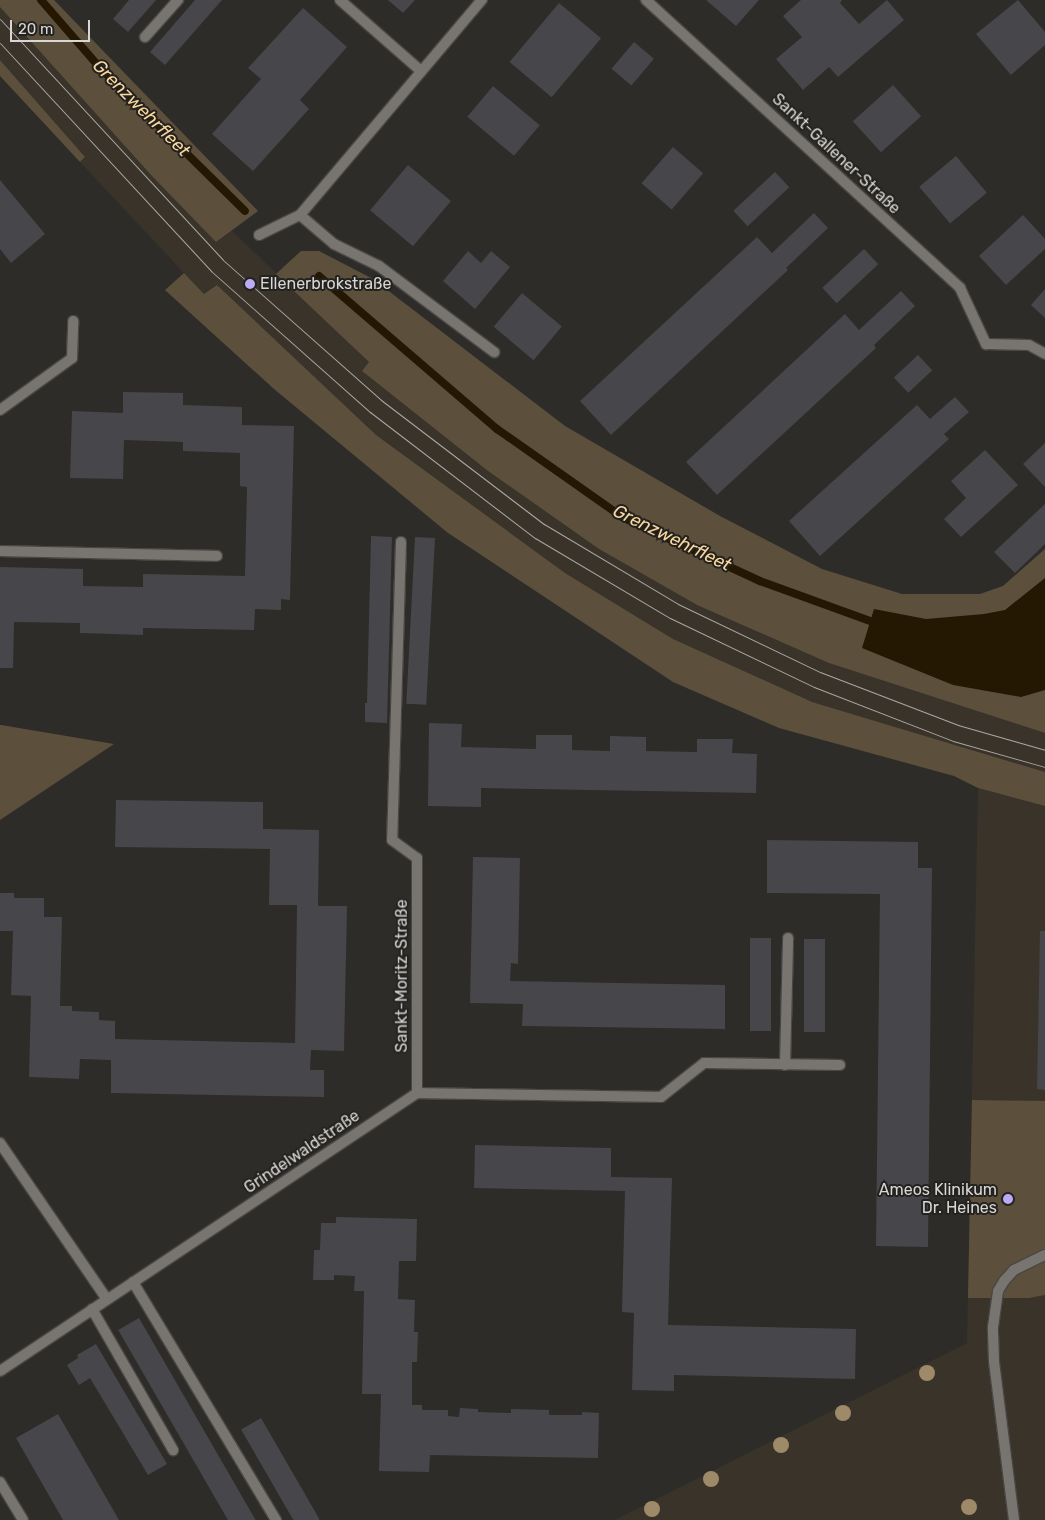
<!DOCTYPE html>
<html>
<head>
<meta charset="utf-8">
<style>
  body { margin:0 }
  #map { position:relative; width:1045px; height:1520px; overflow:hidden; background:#2e2c28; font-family:Rubik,sans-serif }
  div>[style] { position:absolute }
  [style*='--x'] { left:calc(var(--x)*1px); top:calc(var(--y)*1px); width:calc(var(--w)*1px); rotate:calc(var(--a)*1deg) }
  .built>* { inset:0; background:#39332a }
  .green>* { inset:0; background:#5c503d }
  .water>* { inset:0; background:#251802 }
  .stream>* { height:8px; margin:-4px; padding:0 4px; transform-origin:4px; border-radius:4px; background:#251802 }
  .building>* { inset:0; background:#47464a; transform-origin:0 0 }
  .roads { filter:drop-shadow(1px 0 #494744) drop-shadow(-1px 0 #494744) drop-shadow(0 1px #494744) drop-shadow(0 -1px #494744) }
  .service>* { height:10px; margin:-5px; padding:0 5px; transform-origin:5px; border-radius:5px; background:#787571 }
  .minor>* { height:10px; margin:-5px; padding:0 5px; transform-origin:5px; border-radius:5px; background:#787571 }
  .tertiary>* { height:10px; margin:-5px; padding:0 5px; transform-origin:5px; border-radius:5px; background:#787571 }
  .tram>* { height:1px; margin:-0.5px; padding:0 0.5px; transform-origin:0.5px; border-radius:0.5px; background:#aaa8a6 }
  .trees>* { width:16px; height:16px; margin:-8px; border-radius:50%; background:#9e8a68 }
  .dots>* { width:14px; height:14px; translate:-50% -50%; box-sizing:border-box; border:2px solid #24221f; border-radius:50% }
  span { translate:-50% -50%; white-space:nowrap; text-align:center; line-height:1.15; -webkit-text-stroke:4px #24221f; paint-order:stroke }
  .street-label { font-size:16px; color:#d9d7d5 }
  .poi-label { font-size:16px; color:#d9d7d5 }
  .left { translate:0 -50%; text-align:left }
  .right { translate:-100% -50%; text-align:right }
  .water-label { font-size:18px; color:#fad79e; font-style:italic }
  .scale { position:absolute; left:10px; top:20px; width:80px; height:22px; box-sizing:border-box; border:2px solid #d9d7d5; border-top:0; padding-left:6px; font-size:15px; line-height:18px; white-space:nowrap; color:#d9d7d5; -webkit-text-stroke:4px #24221f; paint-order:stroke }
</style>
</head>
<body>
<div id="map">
  <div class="built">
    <div style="clip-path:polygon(0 7px,151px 175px,217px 241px,231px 230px,369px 362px,362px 371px,488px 471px,599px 549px,697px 605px,829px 663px,1045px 733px,1045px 772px,812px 702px,749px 675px,673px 639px,565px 573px,475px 509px,375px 435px,217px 285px,205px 295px,184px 273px,80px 162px,85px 158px,0 60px)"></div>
    <div style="clip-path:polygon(978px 788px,1045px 806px,1045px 1520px,615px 1520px,967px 1343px)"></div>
  </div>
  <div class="green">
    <div style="clip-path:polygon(0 0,54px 0,258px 211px,216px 242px,151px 175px,0 7px)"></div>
    <div style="clip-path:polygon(0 60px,85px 157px,80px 162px,0 76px)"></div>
    <div style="clip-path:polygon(301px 251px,319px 251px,373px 279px,565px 426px,720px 516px,822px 569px,902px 594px,980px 594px,1003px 586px,1045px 549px,1045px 733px,829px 663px,697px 605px,599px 549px,488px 471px,362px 371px,369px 362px,276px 274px)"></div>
    <div style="clip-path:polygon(184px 273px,204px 294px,217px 285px,376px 435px,565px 573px,673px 639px,812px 702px,1045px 772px,1045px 806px,978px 788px,954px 776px,779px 728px,673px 682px,448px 533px,274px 389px,165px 290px)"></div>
    <div style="clip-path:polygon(0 725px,1px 725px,114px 744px,0 820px)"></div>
    <div style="clip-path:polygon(972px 1100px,1045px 1101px,1045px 1295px,1029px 1298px,968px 1298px)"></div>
  </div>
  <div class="water">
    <div style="clip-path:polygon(1045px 578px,1045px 690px,1021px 697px,953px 685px,862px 648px,874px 609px,926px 619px,984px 614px,1005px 610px)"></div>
  </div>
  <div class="stream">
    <div style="--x:41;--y:0;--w:91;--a:49"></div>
    <div style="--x:101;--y:69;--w:202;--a:44.6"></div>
    <div style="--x:319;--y:276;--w:235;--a:40.7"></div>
    <div style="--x:497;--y:429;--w:153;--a:35.1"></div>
    <div style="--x:622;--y:517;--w:152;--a:24.9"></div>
    <div style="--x:760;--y:581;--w:126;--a:20"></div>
  </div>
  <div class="building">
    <div style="clip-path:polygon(129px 0,156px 0,128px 32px,113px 19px)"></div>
    <div style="clip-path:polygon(195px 0,222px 0,165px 65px,150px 52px)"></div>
    <div style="clip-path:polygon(388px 0,415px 0,403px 13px)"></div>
    <div style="clip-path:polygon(706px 0,759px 0,736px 26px)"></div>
    <div style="clip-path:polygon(801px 0,842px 0,840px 3px,859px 24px,887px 0,904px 20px,838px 77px,829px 67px,803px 90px,776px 59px,802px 37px,783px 16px)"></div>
    <div style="clip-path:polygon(1018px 0,1045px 32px,1045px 45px,1011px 75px,976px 34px)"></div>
    <div style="left:559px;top:3px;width:55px;height:77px;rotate:40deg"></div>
    <div style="clip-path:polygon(303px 8px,347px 47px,300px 100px,309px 109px,253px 171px,212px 134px,261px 79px,248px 68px)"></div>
    <div style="left:634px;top:42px;width:26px;height:35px;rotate:40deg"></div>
    <div style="left:893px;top:85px;width:42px;height:54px;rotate:48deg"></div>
    <div style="left:493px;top:86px;width:61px;height:40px;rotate:40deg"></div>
    <div style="left:673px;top:147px;width:40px;height:48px;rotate:41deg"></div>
    <div style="left:956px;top:156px;width:48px;height:48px;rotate:50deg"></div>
    <div style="left:408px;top:165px;width:56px;height:59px;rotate:40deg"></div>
    <div style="left:775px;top:172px;width:21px;height:57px;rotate:47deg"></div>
    <div style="clip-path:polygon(0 180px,45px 234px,11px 263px,0 249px)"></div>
    <div style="clip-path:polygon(814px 213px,828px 228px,786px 268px,788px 270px,611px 435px,580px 401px,757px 237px,772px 253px)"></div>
    <div style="clip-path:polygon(1023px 215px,1045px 239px,1045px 249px,1006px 285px,979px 256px)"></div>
    <div style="left:864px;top:249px;width:21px;height:57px;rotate:47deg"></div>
    <div style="clip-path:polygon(468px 251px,481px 263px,491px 251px,510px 267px,475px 309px,443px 281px)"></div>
    <div style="clip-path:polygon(1045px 289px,1045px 318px,1031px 305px)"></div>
    <div style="clip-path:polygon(901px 291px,915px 306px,874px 345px,876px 348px,717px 495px,686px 462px,845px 314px,859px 330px)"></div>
    <div style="left:522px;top:293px;width:52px;height:44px;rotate:40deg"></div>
    <div style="left:918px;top:355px;width:21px;height:33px;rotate:47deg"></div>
    <div style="clip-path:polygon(123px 392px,183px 393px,183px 405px,242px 407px,242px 425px,294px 426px,290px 600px,281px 599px,281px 610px,255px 609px,254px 630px,143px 628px,143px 635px,80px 633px,80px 623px,14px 622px,13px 668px,0 668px,0 567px,83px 569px,83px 586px,143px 587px,143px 574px,245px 576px,247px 487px,240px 486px,240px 453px,183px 451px,183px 442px,124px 440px,123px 479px,70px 478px,72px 411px,123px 413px)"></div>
    <div style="clip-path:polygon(955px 397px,969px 412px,944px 434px,949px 439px,820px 556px,789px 521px,917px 405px,930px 419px)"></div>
    <div style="clip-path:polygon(1045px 443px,1045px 487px,1023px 464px)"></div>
    <div style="clip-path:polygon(985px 450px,1018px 485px,961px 537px,944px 519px,966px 498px,951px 481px)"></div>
    <div style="clip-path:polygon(1045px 504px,1045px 544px,1015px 573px,994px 552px)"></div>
    <div style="clip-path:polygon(371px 536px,392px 537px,387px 723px,365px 722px,365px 703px,367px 703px)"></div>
    <div style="left:415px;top:537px;width:20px;height:167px;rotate:3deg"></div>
    <div style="clip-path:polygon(429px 723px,462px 724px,461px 747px,536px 749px,536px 735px,572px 735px,572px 750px,610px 751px,610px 736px,646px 737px,646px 751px,697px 752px,697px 739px,733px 739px,732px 753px,757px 754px,756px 793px,481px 788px,481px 807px,428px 806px)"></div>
    <div style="clip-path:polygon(116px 800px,263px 802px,263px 829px,319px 830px,318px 906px,347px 906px,344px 1051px,311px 1050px,310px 1070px,324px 1070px,324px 1097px,111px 1093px,111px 1060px,80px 1059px,79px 1079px,29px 1077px,31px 996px,11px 995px,13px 931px,0 931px,0 893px,14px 893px,14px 898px,44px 898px,44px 917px,62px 917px,60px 1006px,72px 1006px,72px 1011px,99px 1012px,99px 1020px,115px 1021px,115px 1039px,295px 1043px,297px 905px,269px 905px,270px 849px,115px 847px)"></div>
    <div style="clip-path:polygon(767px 840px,918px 842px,918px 868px,932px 868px,928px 1247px,876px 1246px,880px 894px,767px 893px)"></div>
    <div style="clip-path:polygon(473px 857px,520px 858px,518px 964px,511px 963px,510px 981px,725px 985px,725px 1029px,522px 1026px,523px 1004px,470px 1003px)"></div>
    <div style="clip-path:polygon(1040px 931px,1045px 931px,1045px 1090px,1037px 1089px)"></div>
    <div style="left:750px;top:938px;width:21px;height:93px"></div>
    <div style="left:804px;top:939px;width:21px;height:93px"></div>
    <div style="clip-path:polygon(475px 1145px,611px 1148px,611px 1177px,672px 1178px,668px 1325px,856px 1329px,855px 1379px,674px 1375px,674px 1391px,632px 1390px,634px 1313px,622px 1312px,625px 1191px,474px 1188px)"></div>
    <div style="clip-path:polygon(336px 1217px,417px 1219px,416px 1261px,399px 1261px,398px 1299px,415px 1300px,414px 1332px,418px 1332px,417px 1362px,412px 1362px,412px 1405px,422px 1405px,422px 1410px,448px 1410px,448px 1416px,459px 1417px,460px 1408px,478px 1409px,478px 1412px,511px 1413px,511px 1409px,549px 1410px,549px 1415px,582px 1415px,582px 1412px,599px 1413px,598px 1458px,430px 1455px,429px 1472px,379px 1471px,381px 1394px,362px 1394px,364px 1291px,354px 1291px,355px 1276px,334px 1275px,334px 1280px,313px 1280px,314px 1250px,320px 1250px,321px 1223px,336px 1223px)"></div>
    <div style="left:139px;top:1318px;width:233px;height:24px;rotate:60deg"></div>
    <div style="clip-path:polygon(96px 1344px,167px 1464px,148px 1475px,90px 1378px,79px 1385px,67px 1365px,78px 1358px,77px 1355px)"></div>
    <div style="clip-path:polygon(58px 1414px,92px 1473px,119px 1520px,63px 1520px,16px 1438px)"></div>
    <div style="left:261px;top:1418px;width:117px;height:23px;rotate:60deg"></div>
  </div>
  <div class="roads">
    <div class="service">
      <div style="--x:145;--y:37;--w:50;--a:-48.3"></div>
      <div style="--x:300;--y:215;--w:45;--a:40.5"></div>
      <div style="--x:334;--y:244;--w:50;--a:26.1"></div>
      <div style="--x:379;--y:266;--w:144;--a:36.8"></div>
      <div style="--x:986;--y:344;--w:43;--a:1.3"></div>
      <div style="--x:1029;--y:345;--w:18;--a:29"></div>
      <div style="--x:401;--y:542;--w:298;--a:91.7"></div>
      <div style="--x:392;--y:840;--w:31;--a:36"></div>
      <div style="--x:0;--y:551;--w:217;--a:1.3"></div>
      <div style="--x:785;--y:1065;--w:127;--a:-88.6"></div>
      <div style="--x:661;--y:1097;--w:55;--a:-38.3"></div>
      <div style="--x:704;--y:1063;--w:136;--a:0.8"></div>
      <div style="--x:0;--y:1143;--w:189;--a:55.6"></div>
      <div style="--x:133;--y:1282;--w:278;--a:59"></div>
      <div style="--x:92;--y:1309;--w:163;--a:60.1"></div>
      <div style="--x:1014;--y:1520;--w:160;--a:-97.2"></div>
      <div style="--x:994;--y:1361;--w:34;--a:-92"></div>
      <div style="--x:993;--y:1327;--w:36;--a:-82"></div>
      <div style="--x:998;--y:1291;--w:12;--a:-59"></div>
      <div style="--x:1004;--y:1281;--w:15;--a:-48"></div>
      <div style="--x:1014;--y:1270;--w:34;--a:-26"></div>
    </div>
    <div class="minor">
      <div style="--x:340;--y:0;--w:108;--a:41.2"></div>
      <div style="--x:646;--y:0;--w:426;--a:42.5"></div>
      <div style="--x:960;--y:288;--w:62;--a:65.1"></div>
      <div style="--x:259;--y:235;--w:46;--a:-26"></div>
      <div style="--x:300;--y:215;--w:282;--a:-49.8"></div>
      <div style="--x:0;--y:410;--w:89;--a:-35.8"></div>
      <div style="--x:72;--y:358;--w:37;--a:-88"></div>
      <div style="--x:417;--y:858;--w:235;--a:90"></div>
      <div style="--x:0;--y:1371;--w:501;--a:-33.69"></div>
      <div style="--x:417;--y:1093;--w:244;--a:0.9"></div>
    </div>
    <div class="tertiary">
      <div style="--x:0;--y:1482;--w:44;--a:58.8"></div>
    </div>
  </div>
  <div class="tram">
    <div style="--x:0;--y:19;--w:328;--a:47.2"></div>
    <div style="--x:223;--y:260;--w:211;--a:41.5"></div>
    <div style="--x:381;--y:400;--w:205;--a:37.3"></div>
    <div style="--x:544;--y:524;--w:156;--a:30.8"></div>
    <div style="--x:678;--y:604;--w:157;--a:25.6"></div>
    <div style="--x:820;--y:672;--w:148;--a:21"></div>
    <div style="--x:958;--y:725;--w:91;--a:16"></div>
    <div style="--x:0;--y:43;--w:311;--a:47.2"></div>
    <div style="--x:211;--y:271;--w:213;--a:41.6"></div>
    <div style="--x:370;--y:412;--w:208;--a:37.4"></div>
    <div style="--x:535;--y:538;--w:157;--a:30.7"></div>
    <div style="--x:670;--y:618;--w:160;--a:25.6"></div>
    <div style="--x:814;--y:687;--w:149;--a:21.2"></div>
    <div style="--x:953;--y:741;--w:96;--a:15.8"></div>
  </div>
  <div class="trees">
    <div style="left:927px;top:1373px"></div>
    <div style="left:843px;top:1413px"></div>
    <div style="left:781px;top:1445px"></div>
    <div style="left:711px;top:1479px"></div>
    <div style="left:969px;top:1507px"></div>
    <div style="left:652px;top:1509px"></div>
  </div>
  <div class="dots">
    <div style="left:250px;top:284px;background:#bbaaf6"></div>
    <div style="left:1008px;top:1199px;background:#bbaaf6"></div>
  </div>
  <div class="street-label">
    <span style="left:836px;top:154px;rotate:43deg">Sankt-Gallener-Straße</span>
    <span style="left:402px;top:976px;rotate:-90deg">Sankt-Moritz-Straße</span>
    <span style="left:302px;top:1152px;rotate:-34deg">Grindelwaldstraße</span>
  </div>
  <div class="poi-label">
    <span class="left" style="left:260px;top:284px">Ellenerbrokstraße</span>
    <span class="right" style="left:997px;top:1199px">Ameos Klinikum<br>Dr. Heines</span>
  </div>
  <div class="water-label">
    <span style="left:141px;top:108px;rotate:45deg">Grenzwehrfleet</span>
    <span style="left:672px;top:538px;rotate:26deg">Grenzwehrfleet</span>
  </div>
  <div class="scale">20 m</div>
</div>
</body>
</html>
